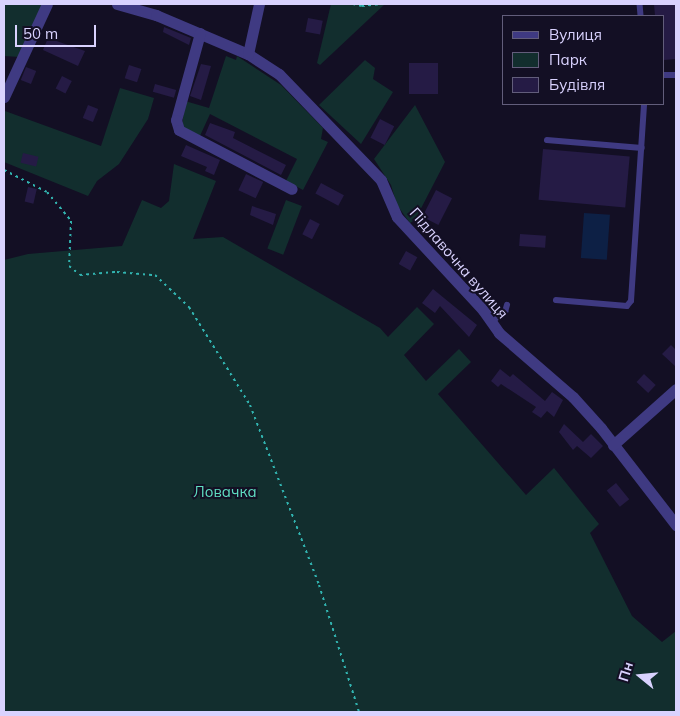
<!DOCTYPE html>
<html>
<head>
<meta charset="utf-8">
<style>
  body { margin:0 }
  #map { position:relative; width:680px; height:716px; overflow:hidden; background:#130f24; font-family:Mulish,sans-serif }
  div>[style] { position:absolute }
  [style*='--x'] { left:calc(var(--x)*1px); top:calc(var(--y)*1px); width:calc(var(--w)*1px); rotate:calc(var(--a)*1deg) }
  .green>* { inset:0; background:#122e2e; transform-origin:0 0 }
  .water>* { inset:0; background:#0d2045; transform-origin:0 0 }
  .building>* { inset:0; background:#251b45; transform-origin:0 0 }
  .path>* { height:2px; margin-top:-1px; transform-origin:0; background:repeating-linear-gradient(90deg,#31b4b0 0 2.5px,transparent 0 6.5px) }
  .service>* { height:5.5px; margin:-2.75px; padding:0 2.75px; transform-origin:2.75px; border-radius:2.75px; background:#3f3a82 }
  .minor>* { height:11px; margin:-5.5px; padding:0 5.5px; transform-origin:5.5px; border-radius:5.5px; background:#3f3a82 }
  span { translate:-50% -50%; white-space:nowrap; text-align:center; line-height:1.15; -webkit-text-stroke:4px #130f24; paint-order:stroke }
  .street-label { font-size:15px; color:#d9d2fe }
  .park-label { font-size:15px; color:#5fdec2 }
  .frame { position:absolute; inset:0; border:5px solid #d9d2fe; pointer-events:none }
  .legend { position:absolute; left:502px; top:15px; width:162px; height:90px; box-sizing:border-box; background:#130f24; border:1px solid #625d7b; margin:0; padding:6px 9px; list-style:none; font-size:15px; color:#d9d2fe }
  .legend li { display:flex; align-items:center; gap:10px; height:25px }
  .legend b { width:25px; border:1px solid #625d7b }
  .north { position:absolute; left:615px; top:651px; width:50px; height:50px; -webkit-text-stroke:4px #130f24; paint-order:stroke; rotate:287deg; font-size:14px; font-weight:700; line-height:20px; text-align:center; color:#d9d2fe }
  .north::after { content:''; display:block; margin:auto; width:18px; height:22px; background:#d9d2fe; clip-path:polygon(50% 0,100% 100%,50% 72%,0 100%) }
  .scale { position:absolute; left:15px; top:25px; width:81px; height:22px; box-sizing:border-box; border:2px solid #d9d2fe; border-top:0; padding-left:6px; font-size:15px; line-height:18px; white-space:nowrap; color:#d9d2fe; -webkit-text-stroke:4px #130f24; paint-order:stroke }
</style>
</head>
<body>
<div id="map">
  <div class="green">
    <div style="clip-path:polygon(4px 4px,44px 4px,20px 57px,4px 56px)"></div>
    <div style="clip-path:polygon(331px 4px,385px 4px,320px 65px,317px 63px)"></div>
    <div style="clip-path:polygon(226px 56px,236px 60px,237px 56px,281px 85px,323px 128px,321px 139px,328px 142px,303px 190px,286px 181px,297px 159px,210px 114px,199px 138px,182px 127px,185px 101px,209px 108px)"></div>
    <div style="clip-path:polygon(365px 60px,375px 68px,373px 79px,393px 92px,361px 144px,319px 105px)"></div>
    <div style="clip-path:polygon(120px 88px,154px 98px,148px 119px,119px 164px,97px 181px,88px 196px,4px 162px,5px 111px,101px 146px)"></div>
    <div style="clip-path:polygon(415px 105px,445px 162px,415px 220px,410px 223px,397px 205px,391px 185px,374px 159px)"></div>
    <div style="clip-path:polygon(174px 164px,216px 181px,193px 239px,223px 237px,380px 328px,388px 337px,417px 307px,434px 324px,404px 355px,426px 381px,459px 349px,471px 362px,438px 394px,526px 495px,554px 468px,599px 524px,590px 533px,632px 616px,662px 642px,676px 631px,676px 712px,4px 712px,4px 260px,28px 254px,122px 246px,142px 200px,161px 208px,169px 201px)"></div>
    <div style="left:286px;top:200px;width:17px;height:52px;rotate:21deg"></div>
  </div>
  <div class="water">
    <div style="left:584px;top:213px;width:26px;height:45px;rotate:4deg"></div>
  </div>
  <div class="building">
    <div style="clip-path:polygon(654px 4px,676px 4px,676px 59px,664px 60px,664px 16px,655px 16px)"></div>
    <div style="left:308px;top:18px;width:15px;height:14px;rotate:11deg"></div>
    <div style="clip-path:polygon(164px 27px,191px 38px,189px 45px,163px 32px)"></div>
    <div style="clip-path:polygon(48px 38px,85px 51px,78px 66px,43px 50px)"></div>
    <div style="left:438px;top:63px;width:31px;height:29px;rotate:90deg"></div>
    <div style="clip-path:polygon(201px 64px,211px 66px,201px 100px,190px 96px)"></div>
    <div style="left:129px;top:65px;width:13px;height:14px;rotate:18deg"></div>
    <div style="left:26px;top:67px;width:11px;height:14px;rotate:22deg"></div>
    <div style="left:62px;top:76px;width:11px;height:14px;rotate:27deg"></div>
    <div style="left:155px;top:84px;width:22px;height:8px;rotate:16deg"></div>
    <div style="left:88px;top:105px;width:11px;height:14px;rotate:22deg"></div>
    <div style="left:380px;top:119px;width:16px;height:21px;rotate:27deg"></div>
    <div style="clip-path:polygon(210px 123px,235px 132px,233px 138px,286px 165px,281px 175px,205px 135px)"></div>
    <div style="clip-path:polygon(186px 145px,220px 160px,214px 175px,205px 171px,207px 167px,181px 156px)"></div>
    <div style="left:543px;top:149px;width:87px;height:51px;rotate:5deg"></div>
    <div style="left:23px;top:153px;width:16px;height:10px;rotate:14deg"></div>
    <div style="left:246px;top:174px;width:19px;height:18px;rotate:25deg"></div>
    <div style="left:321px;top:183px;width:26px;height:12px;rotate:28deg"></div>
    <div style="left:28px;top:187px;width:9px;height:15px;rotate:13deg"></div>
    <div style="left:436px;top:190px;width:18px;height:30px;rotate:27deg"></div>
    <div style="clip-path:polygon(252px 206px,276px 214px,273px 225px,250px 215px)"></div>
    <div style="left:310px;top:219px;width:11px;height:17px;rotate:27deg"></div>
    <div style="left:520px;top:234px;width:26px;height:12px;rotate:4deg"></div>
    <div style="left:406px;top:251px;width:13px;height:15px;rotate:29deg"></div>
    <div style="clip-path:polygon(433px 289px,477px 325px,469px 337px,440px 306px,435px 313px,422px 303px)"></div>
    <div style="clip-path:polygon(671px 345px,676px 350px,676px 367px,662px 354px)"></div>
    <div style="clip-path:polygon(500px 369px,510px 377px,513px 374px,545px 401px,552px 392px,563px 400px,554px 417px,547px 411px,541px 418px,532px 412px,536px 407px,501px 384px,498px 387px,491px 381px)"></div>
    <div style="left:644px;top:374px;width:16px;height:11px;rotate:43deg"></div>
    <div style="clip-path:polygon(564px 424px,583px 442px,591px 434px,603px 446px,591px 458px,577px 446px,573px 450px,559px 432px)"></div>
    <div style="left:616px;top:483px;width:21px;height:12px;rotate:51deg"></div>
  </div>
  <div class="path">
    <div style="--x:353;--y:4;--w:9;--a:13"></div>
    <div style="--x:362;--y:6;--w:19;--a:-6"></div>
    <div style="--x:4;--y:170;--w:48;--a:27.1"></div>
    <div style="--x:47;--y:192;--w:38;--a:50"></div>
    <div style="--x:71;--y:221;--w:45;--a:92.5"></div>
    <div style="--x:69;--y:266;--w:14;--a:39"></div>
    <div style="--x:80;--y:275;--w:37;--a:-5"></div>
    <div style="--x:117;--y:272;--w:38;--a:5"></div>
    <div style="--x:155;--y:275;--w:47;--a:43.3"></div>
    <div style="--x:189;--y:307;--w:115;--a:58.1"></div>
    <div style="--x:250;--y:405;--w:193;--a:69"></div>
    <div style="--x:319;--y:585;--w:133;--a:72.5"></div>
  </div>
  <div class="service">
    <div style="--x:640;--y:4;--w:12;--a:85"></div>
    <div style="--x:664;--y:75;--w:12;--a:0"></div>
    <div style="--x:547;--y:140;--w:95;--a:4.8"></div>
    <div style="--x:556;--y:300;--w:71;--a:4.8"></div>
    <div style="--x:627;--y:306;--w:6;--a:-51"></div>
    <div style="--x:631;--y:301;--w:197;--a:-86.2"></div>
    <div style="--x:492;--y:321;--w:16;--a:-35"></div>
    <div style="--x:505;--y:312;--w:7;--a:-74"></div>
  </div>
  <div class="minor">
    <div style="--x:117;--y:4;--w:41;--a:15.8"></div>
    <div style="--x:156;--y:15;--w:100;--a:23"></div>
    <div style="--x:248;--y:54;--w:37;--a:33"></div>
    <div style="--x:279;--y:74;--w:147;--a:46.1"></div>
    <div style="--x:381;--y:180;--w:40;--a:66.6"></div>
    <div style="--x:397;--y:217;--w:127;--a:47.2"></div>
    <div style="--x:483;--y:310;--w:28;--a:55"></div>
    <div style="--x:499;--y:333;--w:98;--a:40.9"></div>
    <div style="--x:573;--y:397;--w:42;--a:47.9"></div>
    <div style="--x:601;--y:428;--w:123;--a:52.3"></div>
    <div style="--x:200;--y:33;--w:90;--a:105.4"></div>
    <div style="--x:176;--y:120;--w:10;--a:73"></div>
    <div style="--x:179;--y:130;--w:127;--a:27.6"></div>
    <div style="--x:248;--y:54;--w:51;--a:-77.6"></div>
    <div style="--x:4;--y:97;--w:102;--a:-65.2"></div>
    <div style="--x:613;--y:445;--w:84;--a:-41.6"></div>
  </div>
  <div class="street-label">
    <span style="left:459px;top:263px;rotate:49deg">Підлавочна вулиця</span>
  </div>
  <div class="park-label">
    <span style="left:225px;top:492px">Ловачка</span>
  </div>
  <div class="frame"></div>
  <ul class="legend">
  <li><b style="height:6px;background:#3f3a82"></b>Вулиця</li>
  <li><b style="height:14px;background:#122e2e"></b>Парк</li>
  <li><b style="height:14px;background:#251b45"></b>Будівля</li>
  </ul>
  <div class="north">Пн</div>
  <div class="scale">50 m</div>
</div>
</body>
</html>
